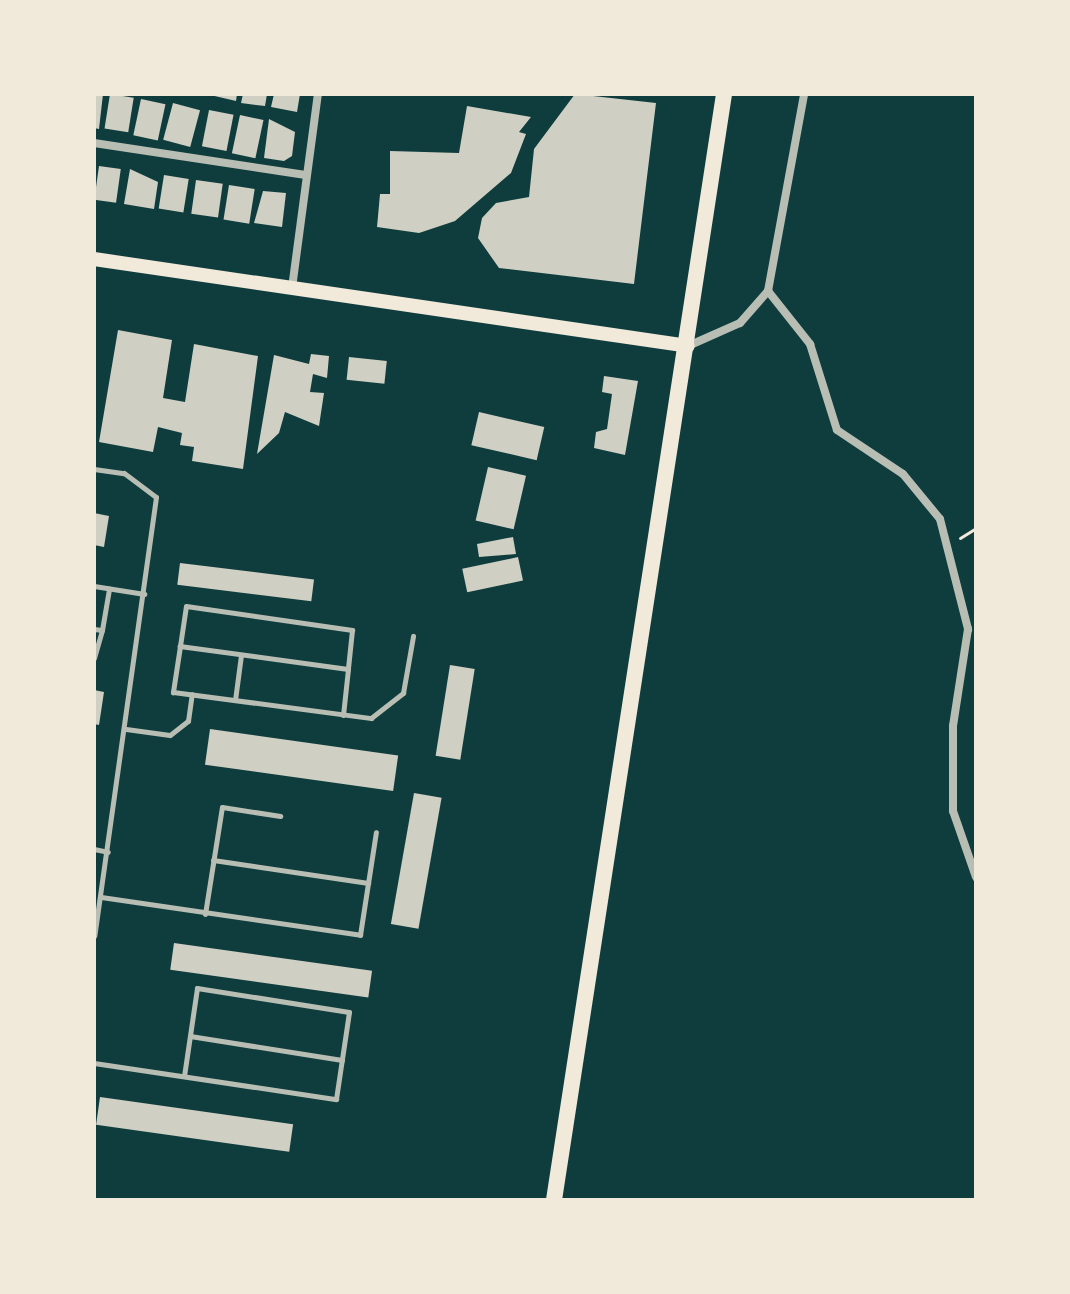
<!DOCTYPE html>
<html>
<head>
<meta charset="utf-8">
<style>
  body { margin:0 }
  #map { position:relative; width:1070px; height:1294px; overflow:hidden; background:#0f3d3e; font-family:"Work Sans",sans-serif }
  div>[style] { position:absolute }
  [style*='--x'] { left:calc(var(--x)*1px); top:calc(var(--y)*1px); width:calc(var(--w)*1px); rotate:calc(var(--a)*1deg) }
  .building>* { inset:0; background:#cfcfc3; transform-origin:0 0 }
  .path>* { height:3px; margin:-1.5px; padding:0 1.5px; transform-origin:1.5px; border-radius:1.5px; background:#f1e9da }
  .service>* { height:5px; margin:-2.5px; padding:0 2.5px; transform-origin:2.5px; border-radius:2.5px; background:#b8beb3 }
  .minor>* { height:8px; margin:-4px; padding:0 4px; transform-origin:4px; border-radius:4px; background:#b8beb3 }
  .secondary>* { height:14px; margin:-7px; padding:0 7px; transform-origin:7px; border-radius:7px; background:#f1e9da }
  .primary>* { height:16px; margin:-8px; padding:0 8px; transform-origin:8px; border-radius:8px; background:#f1e9da }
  span { translate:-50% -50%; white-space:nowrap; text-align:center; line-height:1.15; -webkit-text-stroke:8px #f1e9da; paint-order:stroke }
  .frame { position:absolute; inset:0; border:96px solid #f1e9da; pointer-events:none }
</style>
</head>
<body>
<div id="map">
  <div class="building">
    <div style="clip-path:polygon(94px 94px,103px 94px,99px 129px,94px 128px)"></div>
    <div style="left:110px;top:94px;width:24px;height:35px;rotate:9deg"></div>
    <div style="clip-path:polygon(206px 94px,237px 94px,236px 101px)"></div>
    <div style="clip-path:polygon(243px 94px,267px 94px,265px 106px,241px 103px)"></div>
    <div style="clip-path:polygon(274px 94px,300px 94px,297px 112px,271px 107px)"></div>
    <div style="clip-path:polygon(575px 94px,656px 103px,634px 284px,499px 268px,478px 238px,482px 218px,496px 203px,529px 197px,534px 149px)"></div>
    <div style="left:141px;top:99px;width:25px;height:37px;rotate:12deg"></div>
    <div style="left:173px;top:103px;width:28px;height:38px;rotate:15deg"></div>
    <div style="clip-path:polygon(467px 106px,531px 117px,519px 132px,526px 134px,511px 173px,455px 221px,419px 233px,377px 227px,380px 194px,390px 194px,390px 151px,459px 153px)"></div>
    <div style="left:209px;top:110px;width:25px;height:37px;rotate:11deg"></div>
    <div style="left:240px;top:115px;width:24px;height:39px;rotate:12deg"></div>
    <div style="clip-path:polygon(269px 119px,295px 132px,292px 156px,284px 161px,264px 158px)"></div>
    <div style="left:99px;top:166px;width:22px;height:34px;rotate:8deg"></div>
    <div style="clip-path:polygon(130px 169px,158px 182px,154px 209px,124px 204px)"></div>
    <div style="left:164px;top:175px;width:25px;height:34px;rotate:9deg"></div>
    <div style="left:196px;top:180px;width:27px;height:34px;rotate:8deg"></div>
    <div style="left:229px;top:185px;width:26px;height:35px;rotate:9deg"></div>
    <div style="clip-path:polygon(263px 191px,286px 193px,282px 227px,254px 223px)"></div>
    <div style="clip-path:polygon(118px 330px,172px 340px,163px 398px,185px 402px,194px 344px,258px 356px,243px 469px,192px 461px,194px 447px,180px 445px,182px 433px,158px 427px,153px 452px,99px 442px)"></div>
    <div style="clip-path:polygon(311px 354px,329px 356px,327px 378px,313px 374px,310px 392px,324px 393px,319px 426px,285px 412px,279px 433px,257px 454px,274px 355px,309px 364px)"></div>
    <div style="left:349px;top:357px;width:38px;height:23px;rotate:6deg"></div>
    <div style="clip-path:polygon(604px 376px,638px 381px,625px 455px,594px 448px,596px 432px,607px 429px,612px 394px,602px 392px)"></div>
    <div style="left:479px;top:412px;width:67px;height:34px;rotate:13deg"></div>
    <div style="left:488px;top:467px;width:39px;height:55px;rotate:13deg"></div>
    <div style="clip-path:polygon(94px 513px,109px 516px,104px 547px,94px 545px)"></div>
    <div style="clip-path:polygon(513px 537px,516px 554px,479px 557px,477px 544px)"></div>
    <div style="left:518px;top:557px;width:24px;height:57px;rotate:78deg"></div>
    <div style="left:180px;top:563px;width:135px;height:22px;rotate:7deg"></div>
    <div style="left:450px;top:665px;width:25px;height:92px;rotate:9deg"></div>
    <div style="clip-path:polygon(94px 690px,104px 692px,99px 725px,94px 724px)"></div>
    <div style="left:210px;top:729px;width:190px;height:36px;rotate:8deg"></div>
    <div style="left:414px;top:793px;width:28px;height:133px;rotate:10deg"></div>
    <div style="left:174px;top:943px;width:200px;height:27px;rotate:8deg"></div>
    <div style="left:100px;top:1097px;width:195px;height:28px;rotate:8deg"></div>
  </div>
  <div class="path">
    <div style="--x:960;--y:538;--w:19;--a:-32"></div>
  </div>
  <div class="service">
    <div style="--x:94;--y:469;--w:30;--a:8"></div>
    <div style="--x:124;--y:473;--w:40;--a:37"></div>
    <div style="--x:156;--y:497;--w:443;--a:98"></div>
    <div style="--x:94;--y:586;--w:51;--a:9.1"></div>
    <div style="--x:186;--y:606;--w:168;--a:8.2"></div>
    <div style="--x:352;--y:630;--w:39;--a:96"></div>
    <div style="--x:348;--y:669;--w:170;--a:-172.2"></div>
    <div style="--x:180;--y:646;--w:40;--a:-81.5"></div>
    <div style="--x:94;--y:629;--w:8;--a:7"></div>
    <div style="--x:102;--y:630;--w:42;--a:-80.3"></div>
    <div style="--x:180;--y:646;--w:47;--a:98.7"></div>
    <div style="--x:173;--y:692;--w:200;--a:7.5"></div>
    <div style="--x:371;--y:718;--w:41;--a:-38"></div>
    <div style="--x:403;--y:693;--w:58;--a:-80"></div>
    <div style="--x:94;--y:658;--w:29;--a:-74"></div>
    <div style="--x:235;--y:700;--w:45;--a:-82.4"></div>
    <div style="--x:343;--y:715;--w:46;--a:-83.8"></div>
    <div style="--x:126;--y:729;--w:44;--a:7.8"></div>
    <div style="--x:170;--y:735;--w:23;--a:-38"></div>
    <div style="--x:188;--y:721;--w:27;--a:-82"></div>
    <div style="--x:94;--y:849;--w:14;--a:12"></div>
    <div style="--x:213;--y:860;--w:157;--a:8.4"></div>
    <div style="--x:101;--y:897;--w:262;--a:8.3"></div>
    <div style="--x:360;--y:935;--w:104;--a:-81.2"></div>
    <div style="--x:205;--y:914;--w:108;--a:-81"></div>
    <div style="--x:222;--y:807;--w:59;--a:8.8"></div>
    <div style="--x:190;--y:1036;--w:154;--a:9"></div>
    <div style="--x:94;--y:1063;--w:245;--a:8.5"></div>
    <div style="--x:336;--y:1099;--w:88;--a:-81.5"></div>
    <div style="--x:349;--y:1012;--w:154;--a:-171"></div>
    <div style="--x:197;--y:988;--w:89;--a:98.4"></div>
  </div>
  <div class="minor">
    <div style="--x:94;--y:143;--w:214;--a:8.6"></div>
    <div style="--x:292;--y:288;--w:196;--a:-82.4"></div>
    <div style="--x:768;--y:291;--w:68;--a:51.6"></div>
    <div style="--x:810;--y:344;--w:90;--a:72.6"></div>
    <div style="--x:837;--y:430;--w:79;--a:33.7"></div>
    <div style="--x:903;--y:474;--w:58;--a:50.6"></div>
    <div style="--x:940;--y:519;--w:114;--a:75.7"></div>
    <div style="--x:968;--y:629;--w:98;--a:98.8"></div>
    <div style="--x:953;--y:726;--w:85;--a:90"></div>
    <div style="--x:953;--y:811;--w:70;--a:70.8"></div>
    <div style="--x:688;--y:346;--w:57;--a:-23.9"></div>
    <div style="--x:740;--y:323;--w:43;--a:-48.8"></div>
    <div style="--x:768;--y:291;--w:200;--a:-79.6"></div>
  </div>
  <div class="secondary">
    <div style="--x:94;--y:259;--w:600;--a:8.33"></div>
  </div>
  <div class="primary">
    <div style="--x:554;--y:1200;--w:1119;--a:-81.26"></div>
  </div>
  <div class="frame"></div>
</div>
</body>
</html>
